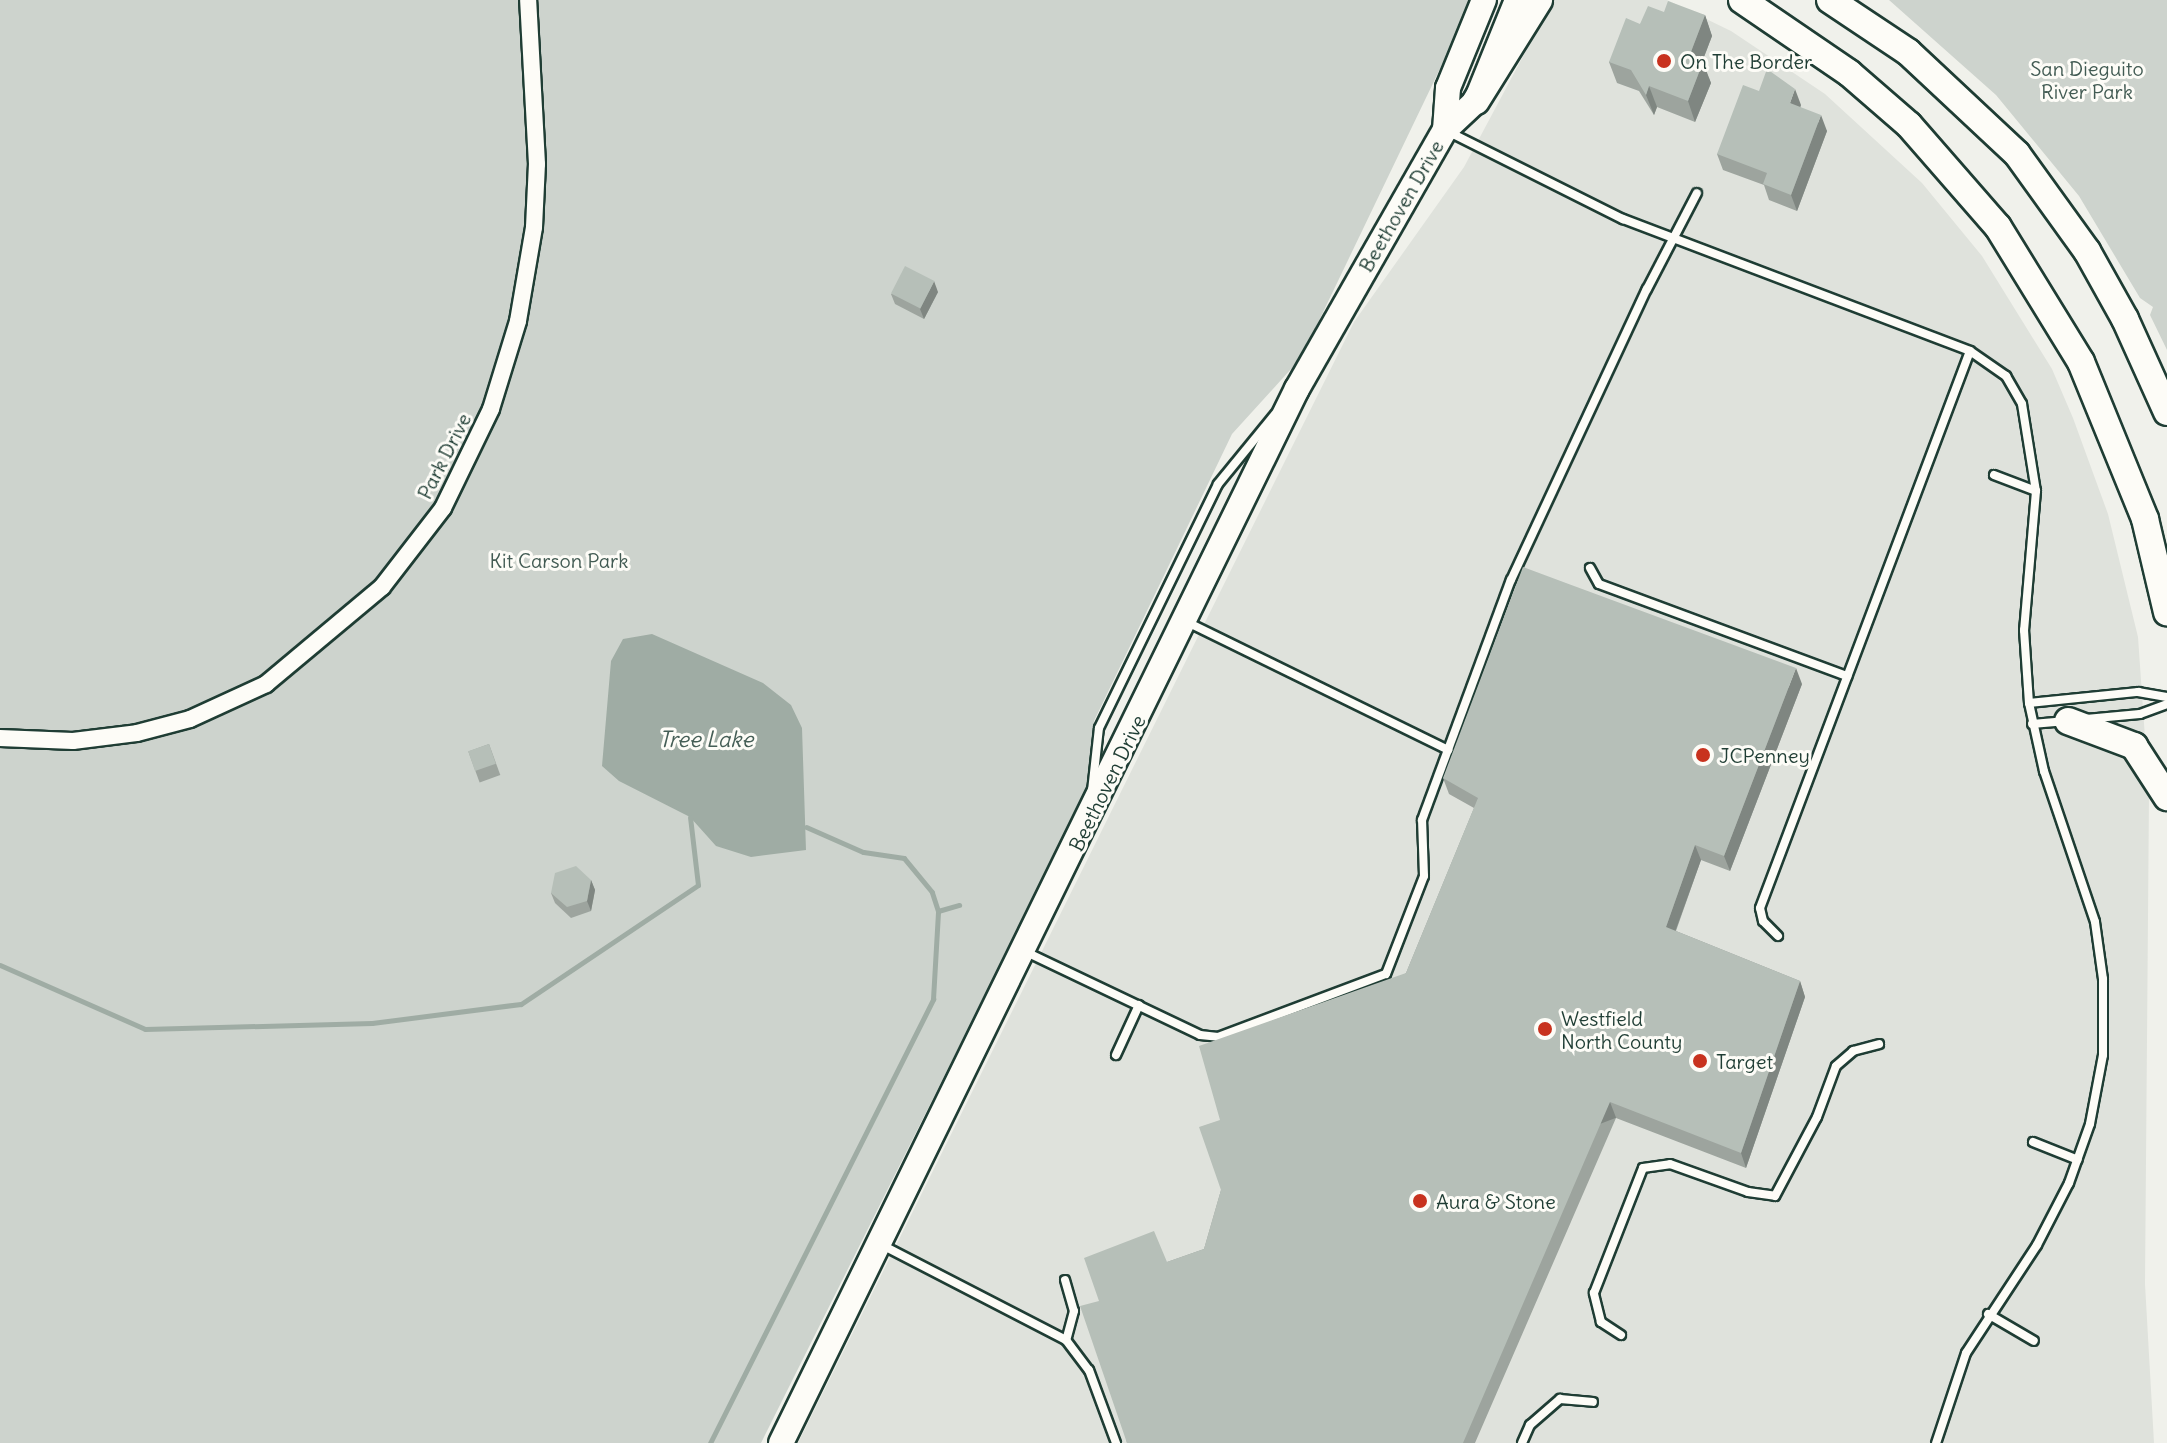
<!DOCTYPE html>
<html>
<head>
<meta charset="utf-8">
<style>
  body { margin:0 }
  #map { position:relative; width:2167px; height:1443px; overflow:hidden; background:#f0f1eb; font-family:Delius,sans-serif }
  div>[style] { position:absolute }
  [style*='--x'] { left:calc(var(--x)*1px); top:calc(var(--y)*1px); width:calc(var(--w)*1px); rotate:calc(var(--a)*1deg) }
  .built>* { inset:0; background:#dfe2dc }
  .green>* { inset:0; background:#cdd3cd }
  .water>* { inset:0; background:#9faca4 }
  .stream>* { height:5px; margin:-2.5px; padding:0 2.5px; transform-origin:2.5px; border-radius:2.5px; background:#9faca4 }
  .roads { filter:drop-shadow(2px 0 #1f3d34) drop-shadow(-2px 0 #1f3d34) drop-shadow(0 2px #1f3d34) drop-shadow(0 -2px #1f3d34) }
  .service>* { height:8px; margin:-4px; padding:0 4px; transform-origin:4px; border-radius:4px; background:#fdfcf7 }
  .minor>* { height:16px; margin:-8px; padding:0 8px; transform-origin:8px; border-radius:8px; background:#fdfcf7 }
  .secondary>* { height:24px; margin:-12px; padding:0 12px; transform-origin:12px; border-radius:12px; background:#fdfcf7 }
  .primary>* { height:26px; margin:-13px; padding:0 13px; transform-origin:13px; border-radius:13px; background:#fdfcf7 }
  .wall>* { inset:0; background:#9da49e; transform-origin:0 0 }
  .shaded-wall>* { inset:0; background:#7f8681; transform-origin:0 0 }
  .building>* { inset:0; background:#b6bfb8; transform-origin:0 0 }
  .dots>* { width:22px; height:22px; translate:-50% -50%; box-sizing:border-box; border:4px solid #fdfcf7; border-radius:50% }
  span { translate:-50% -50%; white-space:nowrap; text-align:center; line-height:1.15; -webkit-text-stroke:6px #fdfcf7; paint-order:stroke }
  .poi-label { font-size:20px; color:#1f3d34 }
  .left { translate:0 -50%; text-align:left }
  .park-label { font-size:20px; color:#425b53 }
  .street-label { font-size:20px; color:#1f3d34 }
  .water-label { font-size:22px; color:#455e56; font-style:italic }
</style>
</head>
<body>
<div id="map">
  <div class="built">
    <div style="clip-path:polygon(1553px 0,1667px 0,1731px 31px,1825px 94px,1922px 183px,1982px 256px,2052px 369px,2073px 418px,2108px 514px,2138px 637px,2149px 795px,2145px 1284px,2154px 1443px,798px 1443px,1354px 322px,1464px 167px)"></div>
  </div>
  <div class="green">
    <div style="clip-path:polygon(0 0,1473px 0,1301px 358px,1232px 434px,1094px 721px,1083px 814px,1047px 870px,761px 1443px,0 1443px)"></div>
    <div style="clip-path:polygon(1889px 0,2167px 0,2167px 350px,2150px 315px,2153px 307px,2140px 298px,2079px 196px,1996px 95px)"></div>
  </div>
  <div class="water">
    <div style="clip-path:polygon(652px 634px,763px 683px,791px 705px,802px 728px,806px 850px,751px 857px,716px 846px,690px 817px,619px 781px,602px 766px,611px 661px,623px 639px)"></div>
  </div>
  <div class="stream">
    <div style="--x:938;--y:911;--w:22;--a:-16"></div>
    <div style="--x:0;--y:965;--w:158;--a:23.8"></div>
    <div style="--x:145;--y:1029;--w:227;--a:-1.5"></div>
    <div style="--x:372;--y:1023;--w:150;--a:-7.3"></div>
    <div style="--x:521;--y:1004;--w:213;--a:-33.9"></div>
    <div style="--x:698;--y:885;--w:68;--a:-96.7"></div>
    <div style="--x:710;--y:1443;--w:497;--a:-63.3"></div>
    <div style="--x:933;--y:999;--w:88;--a:-86.7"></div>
    <div style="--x:938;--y:911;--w:20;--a:-108"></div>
    <div style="--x:932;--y:892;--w:44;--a:-129.5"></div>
    <div style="--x:904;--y:858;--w:41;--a:-171.7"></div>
    <div style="--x:863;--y:852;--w:62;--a:-156.3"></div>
  </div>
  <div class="roads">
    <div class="service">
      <div style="--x:1449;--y:132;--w:195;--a:26.6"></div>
      <div style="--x:1623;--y:219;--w:371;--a:20.8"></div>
      <div style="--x:1970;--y:351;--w:44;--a:34.8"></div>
      <div style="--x:2006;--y:376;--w:32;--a:60"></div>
      <div style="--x:2022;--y:404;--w:88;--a:80.9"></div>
      <div style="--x:2036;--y:491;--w:140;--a:94.9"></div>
      <div style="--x:2024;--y:630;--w:73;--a:86.1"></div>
      <div style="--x:2029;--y:703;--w:70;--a:77.6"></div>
      <div style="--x:2044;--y:771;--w:159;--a:71.3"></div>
      <div style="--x:2095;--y:922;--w:58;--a:82"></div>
      <div style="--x:2103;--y:979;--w:76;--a:90"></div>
      <div style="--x:2103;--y:1055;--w:70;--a:100.7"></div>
      <div style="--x:2090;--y:1124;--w:63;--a:109.6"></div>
      <div style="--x:2069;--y:1183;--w:70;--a:117.3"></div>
      <div style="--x:2037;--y:1245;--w:129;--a:123.3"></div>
      <div style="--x:1966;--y:1353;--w:95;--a:108.4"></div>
      <div style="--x:1994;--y:475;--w:45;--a:20.9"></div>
      <div style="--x:1590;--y:568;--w:18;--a:61"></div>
      <div style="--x:1599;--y:584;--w:265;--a:20.4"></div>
      <div style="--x:1187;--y:622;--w:291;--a:26.1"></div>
      <div style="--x:2029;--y:703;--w:110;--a:-5.8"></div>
      <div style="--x:2138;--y:692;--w:29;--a:10"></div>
      <div style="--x:2086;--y:719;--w:54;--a:-5.3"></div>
      <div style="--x:2140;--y:714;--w:29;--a:-20"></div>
      <div style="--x:2032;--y:724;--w:32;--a:-5"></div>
      <div style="--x:1092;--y:791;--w:63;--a:-83.7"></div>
      <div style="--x:1099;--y:728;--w:271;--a:-64"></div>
      <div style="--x:1218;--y:484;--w:90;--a:-50.8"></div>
      <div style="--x:1778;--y:936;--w:21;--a:-135"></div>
      <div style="--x:1763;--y:921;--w:13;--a:-103"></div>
      <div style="--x:1760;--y:908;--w:595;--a:-69.34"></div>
      <div style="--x:1024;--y:951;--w:195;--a:25.5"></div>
      <div style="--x:1200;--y:1035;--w:18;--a:6"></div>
      <div style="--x:1218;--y:1037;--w:179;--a:-20.6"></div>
      <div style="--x:1386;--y:974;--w:105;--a:-68.8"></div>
      <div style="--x:1424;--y:876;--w:56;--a:-92"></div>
      <div style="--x:1422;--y:820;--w:256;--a:-69.7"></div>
      <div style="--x:1511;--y:580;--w:321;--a:-65"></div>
      <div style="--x:1647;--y:289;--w:108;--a:-62.5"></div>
      <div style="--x:1116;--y:1055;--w:55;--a:-65.3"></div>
      <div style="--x:2033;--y:1142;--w:48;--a:21.8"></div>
      <div style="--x:880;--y:1244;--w:209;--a:27.3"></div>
      <div style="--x:1066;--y:1340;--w:38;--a:53"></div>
      <div style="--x:1089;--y:1370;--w:78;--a:69.7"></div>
      <div style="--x:1065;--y:1280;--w:32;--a:74"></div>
      <div style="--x:1074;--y:1311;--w:30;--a:105"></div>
      <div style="--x:1988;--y:1314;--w:53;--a:30.4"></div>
      <div style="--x:1621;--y:1335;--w:24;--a:-147"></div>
      <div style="--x:1601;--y:1322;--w:30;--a:-104"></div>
      <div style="--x:1594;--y:1293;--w:134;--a:-68.6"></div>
      <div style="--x:1643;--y:1168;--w:27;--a:-8"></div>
      <div style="--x:1670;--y:1164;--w:83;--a:19.7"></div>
      <div style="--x:1748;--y:1192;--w:27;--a:8"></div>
      <div style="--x:1775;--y:1196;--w:89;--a:-62"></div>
      <div style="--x:1817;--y:1117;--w:54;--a:-69.6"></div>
      <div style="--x:1836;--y:1066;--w:23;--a:-41"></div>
      <div style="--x:1853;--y:1051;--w:27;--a:-15"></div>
      <div style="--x:1522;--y:1443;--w:20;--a:-66"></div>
      <div style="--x:1530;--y:1425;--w:40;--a:-41"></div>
      <div style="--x:1560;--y:1399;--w:33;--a:5"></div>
    </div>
    <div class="minor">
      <div style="--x:0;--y:738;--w:73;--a:2.4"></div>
      <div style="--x:73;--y:741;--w:64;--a:-7.1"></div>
      <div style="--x:137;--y:733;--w:55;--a:-14.8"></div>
      <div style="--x:190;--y:719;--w:84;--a:-24.7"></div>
      <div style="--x:266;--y:684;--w:151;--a:-39.9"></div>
      <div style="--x:382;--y:587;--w:100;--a:-52.3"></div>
      <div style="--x:443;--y:508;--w:110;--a:-64.1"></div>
      <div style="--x:491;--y:409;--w:92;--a:-72.9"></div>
      <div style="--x:518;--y:321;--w:95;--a:-80.3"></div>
      <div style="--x:534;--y:227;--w:63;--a:-87.3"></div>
      <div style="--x:537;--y:164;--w:164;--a:-93.1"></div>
    </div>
    <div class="secondary">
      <div style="--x:1445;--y:130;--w:42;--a:-85.9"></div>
      <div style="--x:1448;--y:88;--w:95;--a:-67.8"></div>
      <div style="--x:781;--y:1443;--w:1174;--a:-63.92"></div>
      <div style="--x:1297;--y:389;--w:298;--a:-60.3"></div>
      <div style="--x:1445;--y:130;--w:42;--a:-43.1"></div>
      <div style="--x:1476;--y:101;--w:109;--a:-67.9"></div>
    </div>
    <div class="primary">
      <div style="--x:1742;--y:0;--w:130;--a:34.3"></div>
      <div style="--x:1849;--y:73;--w:79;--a:40.9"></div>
      <div style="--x:1909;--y:125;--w:135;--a:48.9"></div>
      <div style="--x:1998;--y:227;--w:158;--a:58.4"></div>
      <div style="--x:2081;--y:362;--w:170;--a:67.8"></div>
      <div style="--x:2145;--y:519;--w:96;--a:76.7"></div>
      <div style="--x:1830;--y:0;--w:94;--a:33.7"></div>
      <div style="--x:1908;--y:52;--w:149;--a:43.1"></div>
      <div style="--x:2017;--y:154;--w:120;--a:54.2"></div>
      <div style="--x:2087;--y:251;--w:78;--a:60.8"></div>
      <div style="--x:2125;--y:319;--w:102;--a:65.7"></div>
      <div style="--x:1476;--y:101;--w:119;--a:-58"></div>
      <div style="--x:2068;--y:721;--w:71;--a:20.7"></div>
      <div style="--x:2134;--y:746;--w:61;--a:57.1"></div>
    </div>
  </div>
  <div class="wall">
    <div style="clip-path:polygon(1664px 12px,1705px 15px,1712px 36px,1702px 62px,1711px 83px,1695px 122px,1657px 107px,1654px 115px,1639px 91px,1617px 83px,1609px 62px,1640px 24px)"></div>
    <div style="clip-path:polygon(1801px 105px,1800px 107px,1827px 131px,1797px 211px,1769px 200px,1764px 185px,1723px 170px,1717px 154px)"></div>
    <div style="clip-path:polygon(938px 292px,924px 319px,895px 304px,891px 294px)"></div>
    <div style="clip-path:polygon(1802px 684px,1730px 871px,1701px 860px,1676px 931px,1800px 981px,1805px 997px,1746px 1168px,1616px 1118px,1475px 1443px,1127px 1443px,1099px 1301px,1167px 1262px,1204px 1249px,1221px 1190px,1220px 1120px,1406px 973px,1474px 808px,1449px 794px,1443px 778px)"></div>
    <div style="left:489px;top:744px;width:33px;height:22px;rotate:70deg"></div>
    <div style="clip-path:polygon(591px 880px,595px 890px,591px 911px,571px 918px,555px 903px,551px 893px)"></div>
  </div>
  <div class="shaded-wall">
    <div style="clip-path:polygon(1705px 15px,1712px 36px,1696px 78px,1689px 57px)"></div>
    <div style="clip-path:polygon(1703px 62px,1711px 83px,1695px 122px,1688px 101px)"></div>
    <div style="clip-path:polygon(1649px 86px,1657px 107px,1654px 115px,1646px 95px)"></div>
    <div style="clip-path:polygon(1795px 89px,1801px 105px,1796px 119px,1790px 103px)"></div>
    <div style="clip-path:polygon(1821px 115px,1827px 131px,1797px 211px,1791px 195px)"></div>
    <div style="clip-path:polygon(934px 281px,938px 292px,924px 319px,920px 309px)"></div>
    <div style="clip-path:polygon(1796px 668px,1802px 684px,1730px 871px,1724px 856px)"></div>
    <div style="clip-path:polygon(1695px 845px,1701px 860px,1671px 943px,1666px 927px)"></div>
    <div style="clip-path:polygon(591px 880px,595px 890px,591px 911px,587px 901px)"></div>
    <div style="clip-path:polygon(1800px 981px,1805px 997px,1746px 1168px,1741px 1153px)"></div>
    <div style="left:1610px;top:1102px;width:17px;height:371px;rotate:69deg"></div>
  </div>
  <div class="building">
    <div style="clip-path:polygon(1668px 1px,1705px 15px,1689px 57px,1703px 62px,1688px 101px,1649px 86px,1646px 95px,1631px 70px,1609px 62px,1626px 18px,1640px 24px,1648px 6px,1664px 12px)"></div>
    <div style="clip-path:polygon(1767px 69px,1795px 89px,1790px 103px,1821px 115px,1791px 195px,1763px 184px,1767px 173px,1717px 154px,1743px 85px,1759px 91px)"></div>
    <div style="left:905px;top:266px;width:33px;height:31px;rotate:27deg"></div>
    <div style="clip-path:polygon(1523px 567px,1796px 668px,1724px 856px,1695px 845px,1666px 927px,1800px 981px,1741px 1153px,1610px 1102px,1463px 1443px,1127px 1443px,1080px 1306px,1099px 1301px,1084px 1258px,1154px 1231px,1167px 1262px,1204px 1249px,1221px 1190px,1199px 1127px,1220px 1120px,1199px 1046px,1406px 973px,1478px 798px,1443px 778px)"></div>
    <div style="left:489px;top:744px;width:21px;height:22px;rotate:71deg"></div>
    <div style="clip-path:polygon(576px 866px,591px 880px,587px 901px,567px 907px,551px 893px,555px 873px)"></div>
  </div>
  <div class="dots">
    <div style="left:1664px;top:61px;background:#c8321e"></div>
    <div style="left:1703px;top:755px;background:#c8321e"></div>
    <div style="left:1545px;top:1029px;background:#c8321e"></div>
    <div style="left:1700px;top:1061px;background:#c8321e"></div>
    <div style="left:1420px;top:1201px;background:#c8321e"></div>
  </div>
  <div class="poi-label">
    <span class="left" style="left:1680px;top:61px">On The Border</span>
    <span class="left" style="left:1719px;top:755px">JCPenney</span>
    <span class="left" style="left:1561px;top:1030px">Westfield<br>North County</span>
    <span class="left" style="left:1716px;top:1061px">Target</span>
    <span class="left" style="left:1436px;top:1201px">Aura &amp; Stone</span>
  </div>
  <div class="park-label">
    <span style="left:2087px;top:80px">San Dieguito<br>River Park</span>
    <span style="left:559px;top:560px">Kit Carson Park</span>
  </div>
  <div class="street-label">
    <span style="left:1401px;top:206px;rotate:-60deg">Beethoven Drive</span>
    <span style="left:444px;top:456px;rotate:-63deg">Park Drive</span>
    <span style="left:1107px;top:783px;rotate:-64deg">Beethoven Drive</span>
  </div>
  <div class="water-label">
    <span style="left:706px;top:740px">Tree Lake</span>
  </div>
</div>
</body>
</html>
